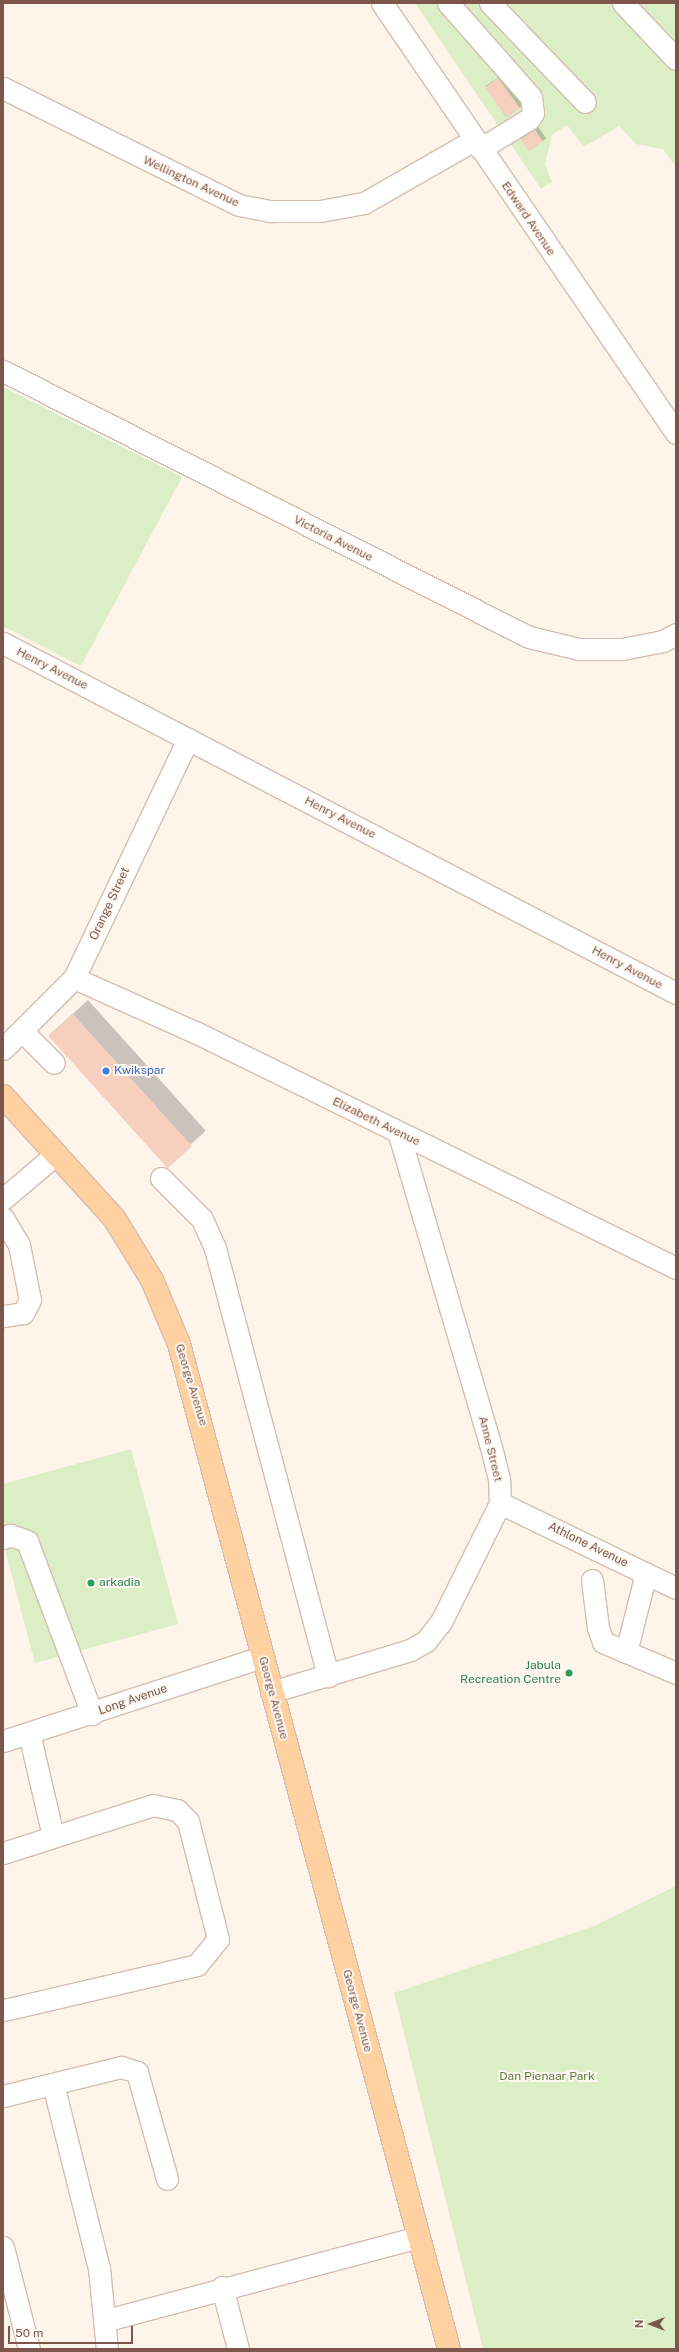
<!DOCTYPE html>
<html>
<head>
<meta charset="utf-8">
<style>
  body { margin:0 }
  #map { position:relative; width:679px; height:2352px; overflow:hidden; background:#fef4ea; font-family:"Public Sans",sans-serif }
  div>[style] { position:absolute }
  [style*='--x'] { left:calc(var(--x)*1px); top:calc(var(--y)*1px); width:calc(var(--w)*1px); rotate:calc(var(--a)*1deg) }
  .green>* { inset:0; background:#dbeec6 }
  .shadow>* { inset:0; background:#0003; transform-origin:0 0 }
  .building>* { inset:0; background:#f6cfbf; transform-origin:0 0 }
  .roads { filter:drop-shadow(1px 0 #d5bdb0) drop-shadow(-1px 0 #d5bdb0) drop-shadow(0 1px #d5bdb0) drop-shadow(0 -1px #d5bdb0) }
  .minor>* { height:21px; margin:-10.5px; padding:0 10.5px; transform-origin:10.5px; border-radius:10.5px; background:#fff }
  .major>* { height:22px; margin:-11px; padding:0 11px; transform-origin:11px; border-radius:11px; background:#ffd1a0 }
  .dots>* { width:11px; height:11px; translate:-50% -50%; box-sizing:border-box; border:2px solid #fff8f2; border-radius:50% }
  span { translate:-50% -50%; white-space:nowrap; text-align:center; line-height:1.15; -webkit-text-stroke:4px #fff8f2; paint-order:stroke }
  .street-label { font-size:12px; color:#7c564a }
  .shop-label { font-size:12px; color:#366cbe }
  .left { translate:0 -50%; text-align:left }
  .leisure-label { font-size:12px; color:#27864d }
  .right { translate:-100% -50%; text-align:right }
  .park-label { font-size:12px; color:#587d3d }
  .frame { position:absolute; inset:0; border:4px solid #7c564a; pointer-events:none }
  .north { position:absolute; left:631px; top:2304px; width:40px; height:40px; -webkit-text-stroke:3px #fff8f2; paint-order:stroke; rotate:270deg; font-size:11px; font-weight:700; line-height:16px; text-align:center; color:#7c564a }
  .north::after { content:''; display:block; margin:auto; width:14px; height:18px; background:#7c564a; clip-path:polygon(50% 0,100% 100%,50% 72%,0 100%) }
  .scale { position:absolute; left:8px; top:2326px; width:125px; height:18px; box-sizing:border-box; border:2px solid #7c564a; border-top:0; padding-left:5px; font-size:12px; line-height:14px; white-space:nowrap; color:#7c564a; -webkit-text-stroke:3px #fff8f2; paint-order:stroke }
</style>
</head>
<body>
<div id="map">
  <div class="green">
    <div style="clip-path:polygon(415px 3px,676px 3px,676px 167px,663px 149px,636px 144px,619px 126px,584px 147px,567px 125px,552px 135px,545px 164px,552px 182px,541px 189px)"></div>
    <div style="clip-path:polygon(3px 387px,182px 477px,81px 666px,3px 626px)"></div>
    <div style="clip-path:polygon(131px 1449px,178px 1624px,35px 1663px,3px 1542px,3px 1484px)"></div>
    <div style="clip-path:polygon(676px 1886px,676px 2349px,483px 2349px,394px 1993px,592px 1927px)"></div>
  </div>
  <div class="shadow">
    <div style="left:502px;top:75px;width:37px;height:20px;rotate:56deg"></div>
    <div style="left:538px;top:127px;width:14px;height:21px;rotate:54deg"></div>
    <div style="left:88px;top:1000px;width:176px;height:52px;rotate:48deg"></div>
  </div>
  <div class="building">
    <div style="left:498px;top:78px;width:37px;height:16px;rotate:54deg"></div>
    <div style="left:535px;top:130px;width:14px;height:17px;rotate:56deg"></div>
    <div style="left:73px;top:1014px;width:178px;height:33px;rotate:48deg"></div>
  </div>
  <div class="roads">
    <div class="minor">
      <div style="--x:382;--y:3;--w:521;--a:55.64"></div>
      <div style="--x:448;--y:3;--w:125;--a:48.6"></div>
      <div style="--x:531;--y:97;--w:16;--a:83"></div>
      <div style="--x:533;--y:113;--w:7;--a:124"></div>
      <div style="--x:529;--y:119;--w:57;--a:148.5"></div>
      <div style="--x:490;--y:3;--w:137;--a:46.2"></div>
      <div style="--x:623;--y:3;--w:77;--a:46.6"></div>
      <div style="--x:3;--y:88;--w:263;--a:26.4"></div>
      <div style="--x:239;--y:205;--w:33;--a:11"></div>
      <div style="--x:271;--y:211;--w:49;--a:0"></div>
      <div style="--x:320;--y:211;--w:45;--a:-10.3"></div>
      <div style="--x:364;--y:203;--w:127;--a:-29.8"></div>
      <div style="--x:3;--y:371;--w:589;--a:26.83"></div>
      <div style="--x:529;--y:637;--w:51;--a:13.5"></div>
      <div style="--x:579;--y:649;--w:43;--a:0"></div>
      <div style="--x:622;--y:649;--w:42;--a:-11"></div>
      <div style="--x:663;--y:641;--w:15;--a:-28"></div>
      <div style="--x:3;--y:643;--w:759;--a:27.48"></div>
      <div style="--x:74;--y:978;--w:133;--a:24.1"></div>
      <div style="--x:195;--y:1032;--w:536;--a:26.13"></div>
      <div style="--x:22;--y:1031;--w:45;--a:45"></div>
      <div style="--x:3;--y:1049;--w:100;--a:-45"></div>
      <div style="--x:74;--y:978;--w:265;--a:-64.5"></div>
      <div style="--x:161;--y:1178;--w:58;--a:45"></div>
      <div style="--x:202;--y:1219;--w:32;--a:66"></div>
      <div style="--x:215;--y:1248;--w:443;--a:75.2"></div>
      <div style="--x:3;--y:1199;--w:70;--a:-40.3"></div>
      <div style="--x:3;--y:1218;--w:31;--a:59"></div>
      <div style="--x:19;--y:1245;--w:56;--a:78.7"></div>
      <div style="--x:30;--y:1300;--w:15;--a:118"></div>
      <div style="--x:23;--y:1313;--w:20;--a:171"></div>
      <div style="--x:500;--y:1503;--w:195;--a:25.8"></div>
      <div style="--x:3;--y:1538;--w:8;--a:-23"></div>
      <div style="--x:10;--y:1535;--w:18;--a:19"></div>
      <div style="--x:27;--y:1541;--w:185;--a:69.4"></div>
      <div style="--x:592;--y:1580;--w:48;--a:82.9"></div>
      <div style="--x:598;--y:1628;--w:15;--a:70"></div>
      <div style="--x:603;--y:1642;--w:79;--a:23"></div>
      <div style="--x:626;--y:1652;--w:81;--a:-75.8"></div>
      <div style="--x:271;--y:1692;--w:145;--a:-16.8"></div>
      <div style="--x:410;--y:1650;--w:18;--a:-29"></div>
      <div style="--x:426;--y:1641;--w:24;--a:-52"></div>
      <div style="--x:441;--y:1622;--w:133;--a:-63.6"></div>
      <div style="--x:500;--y:1503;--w:24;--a:-92"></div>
      <div style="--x:499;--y:1479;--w:33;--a:-104"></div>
      <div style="--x:491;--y:1447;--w:326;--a:-106.4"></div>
      <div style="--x:29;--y:1733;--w:106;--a:76.9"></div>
      <div style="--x:3;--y:1741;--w:272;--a:-18"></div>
      <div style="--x:3;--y:1853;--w:157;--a:-17.7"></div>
      <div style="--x:153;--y:1805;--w:25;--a:12"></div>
      <div style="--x:177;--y:1810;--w:16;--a:45"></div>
      <div style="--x:188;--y:1821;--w:122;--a:75.7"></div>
      <div style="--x:218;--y:1939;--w:33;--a:129"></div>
      <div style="--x:197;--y:1965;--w:199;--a:166.9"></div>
      <div style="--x:53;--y:2084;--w:190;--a:76"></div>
      <div style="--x:99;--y:2268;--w:81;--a:84.4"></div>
      <div style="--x:3;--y:2096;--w:122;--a:-13.8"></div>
      <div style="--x:121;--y:2067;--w:17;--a:17"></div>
      <div style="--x:137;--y:2072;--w:111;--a:74.3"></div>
      <div style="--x:3;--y:2247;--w:105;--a:75.7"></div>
      <div style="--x:222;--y:2287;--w:64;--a:75.5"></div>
      <div style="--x:107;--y:2320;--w:322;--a:-14.9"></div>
    </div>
    <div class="major">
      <div style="--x:3;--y:1096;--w:165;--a:47.7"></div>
      <div style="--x:114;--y:1218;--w:73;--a:58.5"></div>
      <div style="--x:152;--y:1280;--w:69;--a:67.1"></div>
      <div style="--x:179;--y:1344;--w:1041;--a:74.96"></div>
    </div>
  </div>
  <div class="dots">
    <div style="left:106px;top:1071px;background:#3f7fe0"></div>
    <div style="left:91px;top:1583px;background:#2e9e5b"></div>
    <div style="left:569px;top:1673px;background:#2e9e5b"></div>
  </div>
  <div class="street-label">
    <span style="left:191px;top:182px;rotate:25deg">Wellington Avenue</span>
    <span style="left:528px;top:219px;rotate:56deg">Edward Avenue</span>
    <span style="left:333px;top:539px;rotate:27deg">Victoria Avenue</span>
    <span style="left:52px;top:669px;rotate:27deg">Henry Avenue</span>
    <span style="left:340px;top:818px;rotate:27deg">Henry Avenue</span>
    <span style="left:110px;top:904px;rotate:-65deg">Orange Street</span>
    <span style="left:627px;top:968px;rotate:28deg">Henry Avenue</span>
    <span style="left:376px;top:1122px;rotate:26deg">Elizabeth Avenue</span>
    <span style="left:191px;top:1385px;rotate:73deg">George Avenue</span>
    <span style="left:490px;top:1449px;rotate:76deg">Anne Street</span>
    <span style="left:588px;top:1545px;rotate:26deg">Athlone Avenue</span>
    <span style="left:273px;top:1698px;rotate:75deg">George Avenue</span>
    <span style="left:133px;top:1700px;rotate:-19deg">Long Avenue</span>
    <span style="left:357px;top:2011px;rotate:75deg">George Avenue</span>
  </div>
  <div class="shop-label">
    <span class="left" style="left:114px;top:1071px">Kwikspar</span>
  </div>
  <div class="leisure-label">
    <span class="left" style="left:99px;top:1583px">arkadia</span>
    <span class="right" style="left:561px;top:1673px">Jabula<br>Recreation Centre</span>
  </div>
  <div class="park-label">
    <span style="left:547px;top:2077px">Dan Pienaar Park</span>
  </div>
  <div class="frame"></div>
  <div class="north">N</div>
  <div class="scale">50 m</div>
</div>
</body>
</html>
